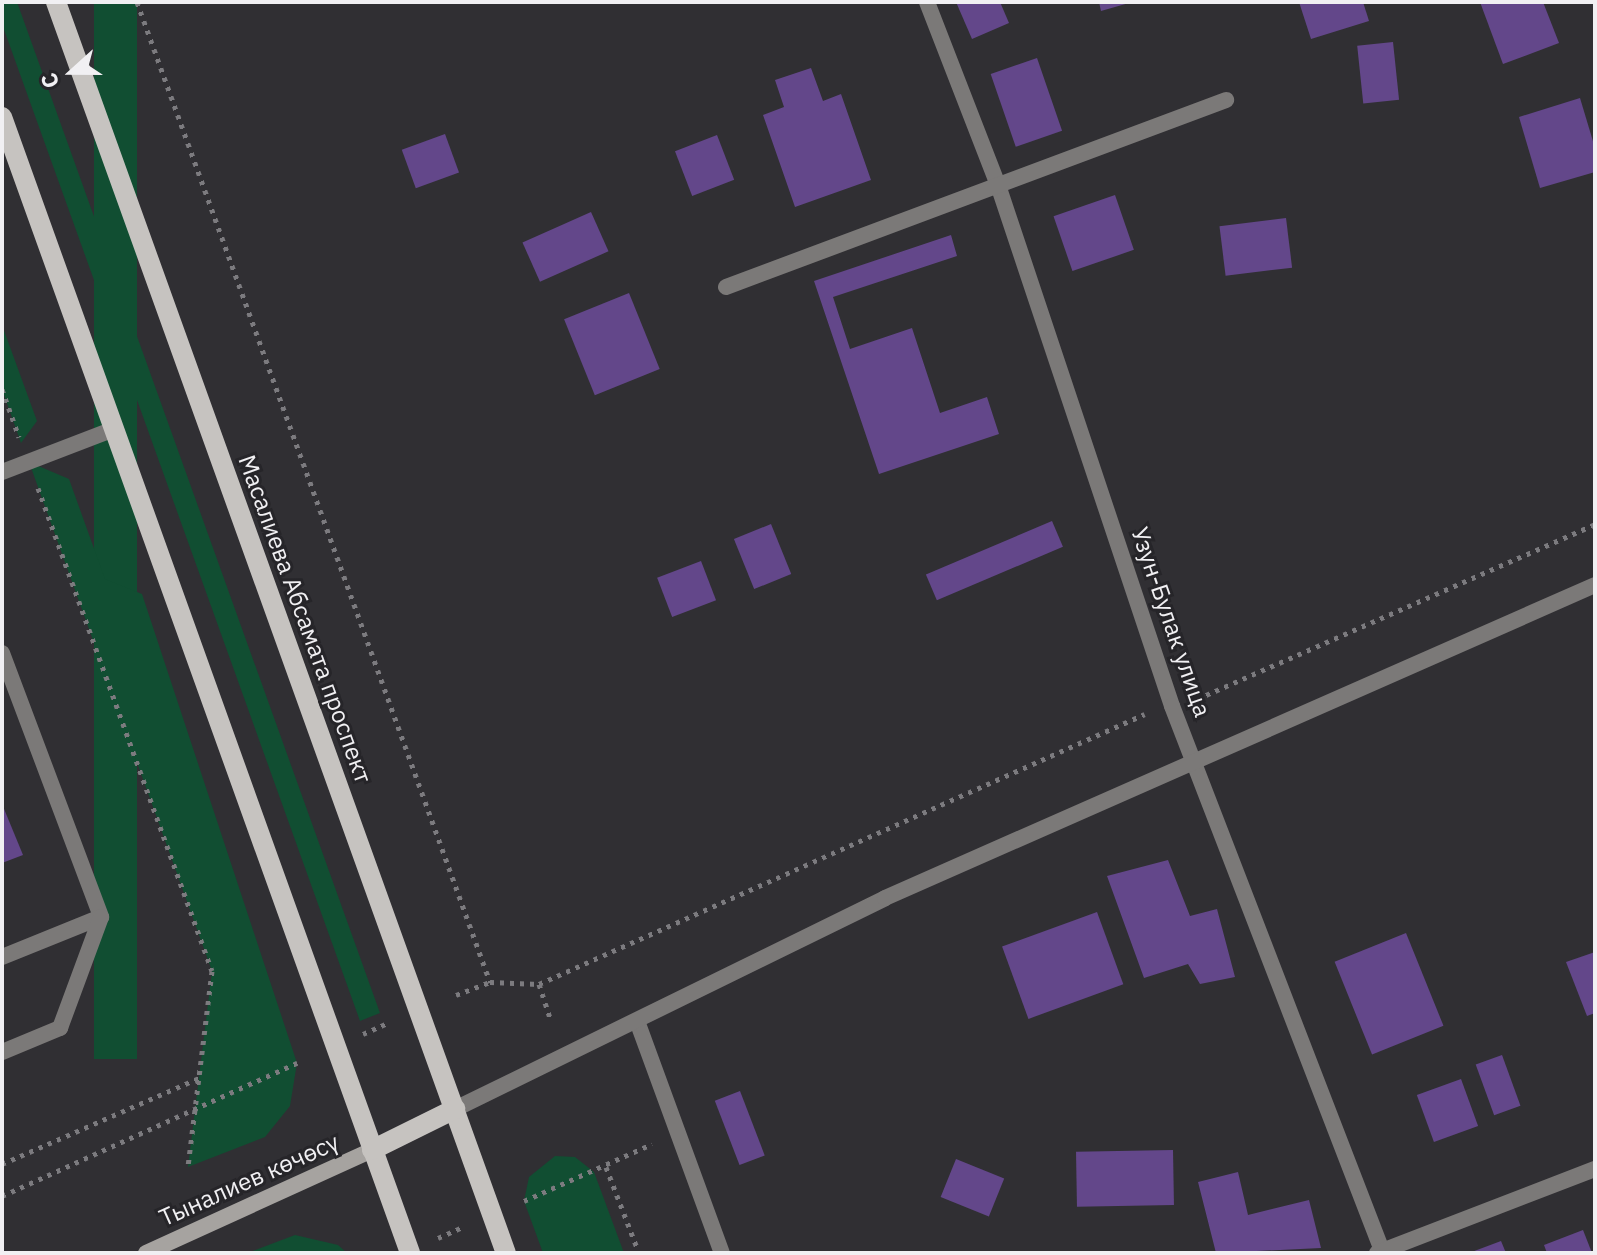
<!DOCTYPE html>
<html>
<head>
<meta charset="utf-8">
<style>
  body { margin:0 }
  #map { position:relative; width:1597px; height:1255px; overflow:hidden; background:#302f33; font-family:"IBM Plex Sans",sans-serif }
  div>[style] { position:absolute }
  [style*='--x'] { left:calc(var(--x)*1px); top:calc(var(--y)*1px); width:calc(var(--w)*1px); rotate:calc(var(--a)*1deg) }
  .green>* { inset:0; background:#114e32; transform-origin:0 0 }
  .building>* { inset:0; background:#63478a; transform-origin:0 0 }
  .path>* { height:5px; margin-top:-2.5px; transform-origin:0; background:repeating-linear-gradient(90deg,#7c7b7f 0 4px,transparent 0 10px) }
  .service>* { height:16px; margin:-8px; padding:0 8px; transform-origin:8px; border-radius:8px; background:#7b7978 }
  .minor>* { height:16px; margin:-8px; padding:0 8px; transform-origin:8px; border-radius:8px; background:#7b7978 }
  .tertiary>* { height:16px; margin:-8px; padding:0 8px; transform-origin:8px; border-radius:8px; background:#7b7978 }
  .secondary>* { height:16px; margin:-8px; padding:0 8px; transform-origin:8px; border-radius:8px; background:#a6a3a0 }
  .primary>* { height:20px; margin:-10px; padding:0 10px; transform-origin:10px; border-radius:10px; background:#c6c3c0 }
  span { translate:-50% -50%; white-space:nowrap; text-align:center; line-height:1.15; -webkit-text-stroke:6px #262529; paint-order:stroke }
  .street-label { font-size:24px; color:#f1f0f3 }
  .frame { position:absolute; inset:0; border:4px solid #f1f0f3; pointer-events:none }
  .north { position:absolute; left:32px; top:32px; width:80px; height:80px; -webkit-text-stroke:6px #262529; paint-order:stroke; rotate:249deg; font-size:22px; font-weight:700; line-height:32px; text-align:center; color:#f1f0f3 }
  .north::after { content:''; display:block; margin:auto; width:28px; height:36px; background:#f1f0f3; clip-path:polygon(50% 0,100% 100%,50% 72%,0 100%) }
</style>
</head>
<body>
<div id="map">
  <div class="green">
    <div style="clip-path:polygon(2px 2px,17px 2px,380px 1013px,360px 1021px,2px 24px)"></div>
    <div style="left:94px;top:2px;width:43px;height:1057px"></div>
    <div style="clip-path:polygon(2px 325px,37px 421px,21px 443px,2px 389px)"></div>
    <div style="clip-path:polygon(29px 462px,69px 479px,105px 579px,142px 594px,297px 1063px,290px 1106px,265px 1137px,188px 1167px,212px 971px)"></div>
    <div style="clip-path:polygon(555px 1156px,575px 1157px,594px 1172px,624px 1253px,543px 1253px,524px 1201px,529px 1177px)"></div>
    <div style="clip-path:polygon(295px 1235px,338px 1245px,347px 1253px,247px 1253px)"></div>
  </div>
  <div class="building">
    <div style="clip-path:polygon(956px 2px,1000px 2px,1009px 23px,972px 39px)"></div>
    <div style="clip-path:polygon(1099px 2px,1129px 2px,1129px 3px,1101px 11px)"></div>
    <div style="clip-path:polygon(1299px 2px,1363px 2px,1369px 21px,1311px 39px)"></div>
    <div style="clip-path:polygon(1480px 2px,1543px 2px,1559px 43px,1503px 64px)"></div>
    <div style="left:1393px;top:42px;width:58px;height:36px;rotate:84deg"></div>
    <div style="left:1037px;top:58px;width:77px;height:49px;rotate:71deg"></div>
    <div style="clip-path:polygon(811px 68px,823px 101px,841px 94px,871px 180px,795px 207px,763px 115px,784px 107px,775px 80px)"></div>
    <div style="clip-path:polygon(1580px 98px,1595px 148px,1595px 172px,1540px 188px,1519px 117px)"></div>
    <div style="left:445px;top:134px;width:41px;height:46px;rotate:70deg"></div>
    <div style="left:717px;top:135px;width:48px;height:45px;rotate:69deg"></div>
    <div style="left:1115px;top:195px;width:58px;height:65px;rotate:71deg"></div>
    <div style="left:591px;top:212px;width:43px;height:75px;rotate:66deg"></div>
    <div style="left:1286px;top:218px;width:50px;height:67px;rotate:83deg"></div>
    <div style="clip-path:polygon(951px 235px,957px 256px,833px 297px,850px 349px,912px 328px,940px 413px,987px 397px,999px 434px,879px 474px,814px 281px)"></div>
    <div style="left:629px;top:293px;width:82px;height:70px;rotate:68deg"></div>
    <div style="left:1052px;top:521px;width:28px;height:137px;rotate:67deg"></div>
    <div style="left:771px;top:524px;width:54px;height:40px;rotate:68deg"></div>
    <div style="left:701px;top:561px;width:42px;height:47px;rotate:69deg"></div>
    <div style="clip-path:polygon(2px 804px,23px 855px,2px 863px)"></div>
    <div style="clip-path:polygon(1168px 860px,1190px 916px,1217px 909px,1235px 977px,1200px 984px,1188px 964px,1144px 978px,1107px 876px)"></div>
    <div style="left:1097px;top:912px;width:77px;height:101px;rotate:70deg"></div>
    <div style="left:1406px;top:933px;width:100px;height:77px;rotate:68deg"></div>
    <div style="clip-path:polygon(1595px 952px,1595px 1013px,1587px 1016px,1566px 962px)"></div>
    <div style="left:1502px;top:1055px;width:54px;height:28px;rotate:70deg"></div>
    <div style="left:1461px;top:1079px;width:50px;height:47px;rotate:70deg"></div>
    <div style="left:740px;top:1091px;width:69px;height:27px;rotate:69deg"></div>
    <div style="left:1173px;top:1150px;width:55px;height:97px;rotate:89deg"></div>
    <div style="left:956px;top:1159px;width:52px;height:41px;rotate:22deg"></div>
    <div style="clip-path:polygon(1238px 1172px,1248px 1215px,1309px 1200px,1321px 1248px,1216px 1253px,1198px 1182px)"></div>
    <div style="clip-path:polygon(1583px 1230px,1592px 1253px,1547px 1253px,1544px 1245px)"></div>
    <div style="clip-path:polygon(1501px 1241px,1506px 1253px,1469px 1253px)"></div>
  </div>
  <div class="path">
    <div style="--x:137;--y:2;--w:1042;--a:70.19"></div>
    <div style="--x:2;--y:389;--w:51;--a:70.5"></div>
    <div style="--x:38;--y:488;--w:513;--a:70.19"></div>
    <div style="--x:212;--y:971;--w:197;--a:97"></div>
    <div style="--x:1197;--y:699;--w:435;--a:-23.7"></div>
    <div style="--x:539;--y:984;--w:35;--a:72"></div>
    <div style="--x:456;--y:995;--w:36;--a:-21"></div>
    <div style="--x:490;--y:982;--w:49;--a:2.3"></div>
    <div style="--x:539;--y:984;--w:663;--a:-24.02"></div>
    <div style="--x:363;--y:1034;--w:27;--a:-24"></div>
    <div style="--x:2;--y:1164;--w:215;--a:-23.6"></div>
    <div style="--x:606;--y:1167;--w:92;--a:69"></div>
    <div style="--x:2;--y:1196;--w:324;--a:-24.3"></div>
    <div style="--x:524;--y:1201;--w:140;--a:-24"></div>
    <div style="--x:438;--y:1238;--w:27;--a:-24"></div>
  </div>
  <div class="service">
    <div style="--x:2;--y:472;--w:120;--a:-21"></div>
    <div style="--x:2;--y:653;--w:282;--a:69.4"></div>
    <div style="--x:101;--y:917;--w:107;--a:158"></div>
    <div style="--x:637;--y:1021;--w:247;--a:69.9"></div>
    <div style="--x:2;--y:1052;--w:63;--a:-22.5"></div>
    <div style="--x:60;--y:1028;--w:118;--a:-69.7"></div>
  </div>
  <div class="minor">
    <div style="--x:927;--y:2;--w:196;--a:68.8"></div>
    <div style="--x:998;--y:185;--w:549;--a:71.53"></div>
    <div style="--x:1172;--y:706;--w:586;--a:68.91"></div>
    <div style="--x:726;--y:287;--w:534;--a:-20.51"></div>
    <div style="--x:1377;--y:1253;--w:234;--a:-21.1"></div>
  </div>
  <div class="tertiary">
    <div style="--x:455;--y:1109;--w:479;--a:-26.1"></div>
    <div style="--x:885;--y:898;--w:776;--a:-23.79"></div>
  </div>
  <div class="secondary">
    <div style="--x:146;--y:1253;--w:248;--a:-24.5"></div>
  </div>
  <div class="primary">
    <div style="--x:56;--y:2;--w:1329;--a:70.22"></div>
    <div style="--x:2;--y:117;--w:1207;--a:70.24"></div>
    <div style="--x:372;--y:1150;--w:93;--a:-26.3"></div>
  </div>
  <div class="street-label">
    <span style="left:305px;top:619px;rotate:70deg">Масалиева Абсамата проспект</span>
    <span style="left:1171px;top:622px;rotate:71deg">Узун-Булак улица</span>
    <span style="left:249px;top:1180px;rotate:-24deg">Тыналиев көчөсү</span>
  </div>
  <div class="frame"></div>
  <div class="north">С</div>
</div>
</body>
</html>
